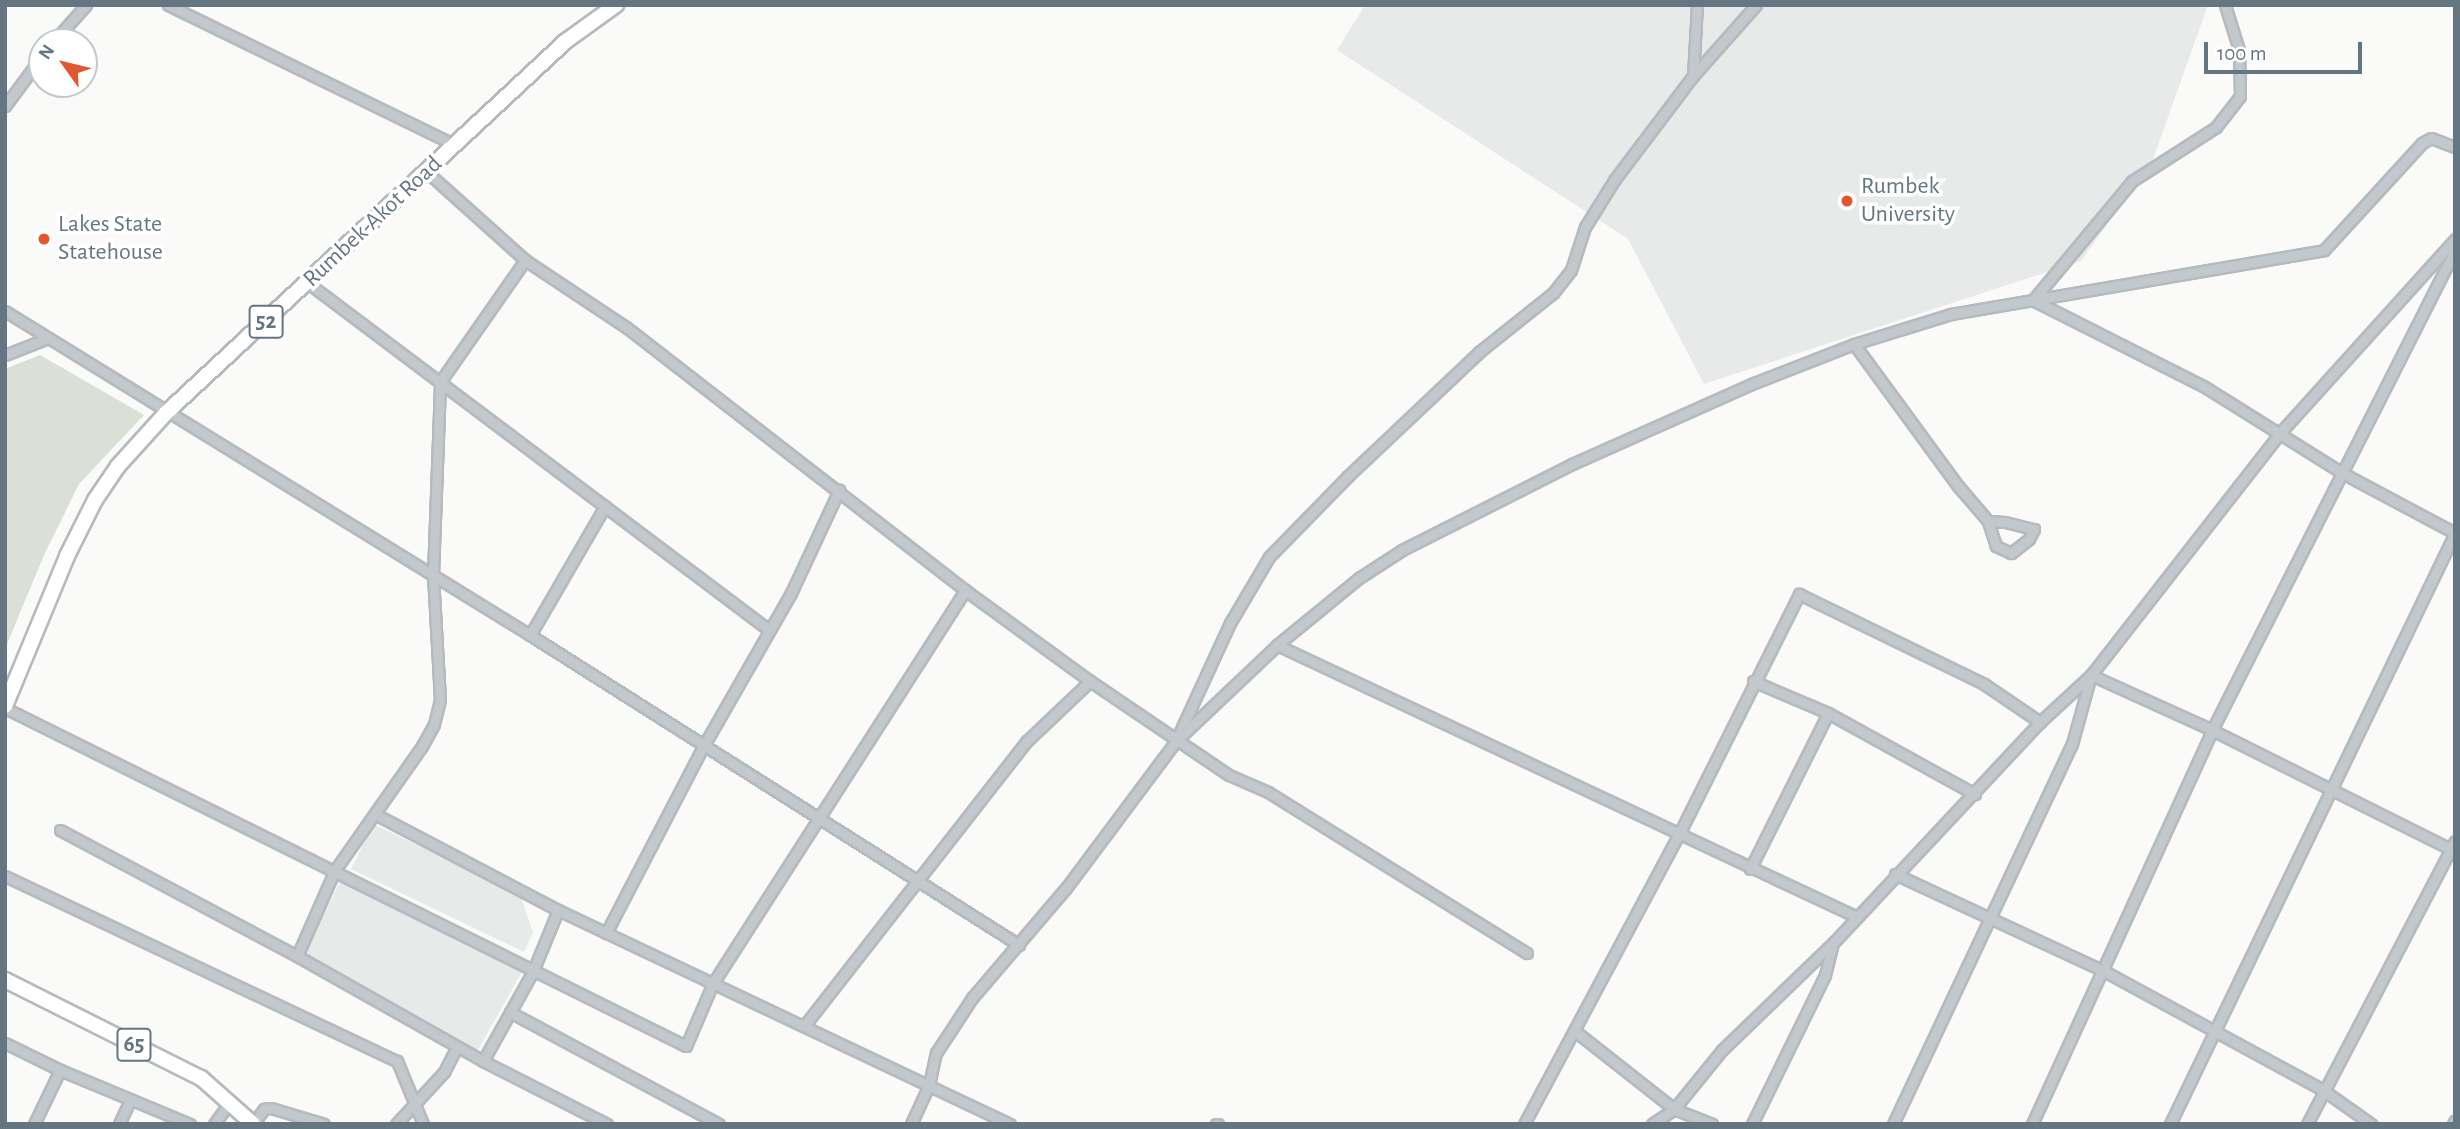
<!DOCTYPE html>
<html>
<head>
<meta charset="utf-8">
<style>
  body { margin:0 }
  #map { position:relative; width:2460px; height:1129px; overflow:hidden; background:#fafaf8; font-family:"Alegreya Sans",sans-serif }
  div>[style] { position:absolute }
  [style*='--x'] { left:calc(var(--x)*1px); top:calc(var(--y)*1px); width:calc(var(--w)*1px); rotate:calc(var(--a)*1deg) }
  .built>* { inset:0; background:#e8e9e9 }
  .green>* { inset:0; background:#dadfd7 }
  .roads { filter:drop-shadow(2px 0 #b5babe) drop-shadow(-2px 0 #b5babe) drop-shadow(0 2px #b5babe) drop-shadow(0 -2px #b5babe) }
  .street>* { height:9px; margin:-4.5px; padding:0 4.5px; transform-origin:4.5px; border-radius:4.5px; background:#c3c8cc }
  .primary>* { height:14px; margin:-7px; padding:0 7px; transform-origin:7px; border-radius:7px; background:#fff }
  .dots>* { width:19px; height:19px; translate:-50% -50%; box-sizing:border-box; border:4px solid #fff; border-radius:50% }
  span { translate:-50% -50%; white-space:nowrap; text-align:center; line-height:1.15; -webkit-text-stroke:7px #fff; paint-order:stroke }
  .shield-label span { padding:2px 5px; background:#fff; border:2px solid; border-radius:5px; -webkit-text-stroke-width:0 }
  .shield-label { font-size:23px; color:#657683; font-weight:700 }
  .poi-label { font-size:24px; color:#657683 }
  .left { translate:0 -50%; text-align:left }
  .street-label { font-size:24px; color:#657683 }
  .frame { position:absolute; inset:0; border:7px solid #657683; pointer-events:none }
  .north { position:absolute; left:28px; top:28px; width:70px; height:70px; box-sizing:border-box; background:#fff; border:2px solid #c1c8cd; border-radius:50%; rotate:304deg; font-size:19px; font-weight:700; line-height:28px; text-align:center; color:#657683 }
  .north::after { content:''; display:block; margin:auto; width:24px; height:32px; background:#e4572e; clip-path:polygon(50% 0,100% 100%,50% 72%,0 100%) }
  .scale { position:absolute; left:2204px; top:42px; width:158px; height:32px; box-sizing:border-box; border:4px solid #657683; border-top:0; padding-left:9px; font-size:21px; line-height:24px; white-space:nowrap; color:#657683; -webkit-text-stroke:5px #fff; paint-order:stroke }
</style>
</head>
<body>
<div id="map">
  <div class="built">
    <div style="clip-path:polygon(1365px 5px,2208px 5px,2152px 162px,2081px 261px,1704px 384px,1628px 239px,1337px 50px)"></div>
    <div style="clip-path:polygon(373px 824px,520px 894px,533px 933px,524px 952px,351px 869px)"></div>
    <div style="clip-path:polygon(342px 878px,525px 967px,476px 1053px,305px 953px)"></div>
  </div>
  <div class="green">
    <div style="clip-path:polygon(40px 355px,144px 415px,79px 484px,44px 555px,5px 649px,5px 369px)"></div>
  </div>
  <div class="roads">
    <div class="street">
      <div style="--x:168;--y:5;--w:319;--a:26"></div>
      <div style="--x:53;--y:42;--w:50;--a:-48.3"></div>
      <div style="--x:1693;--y:76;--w:71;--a:-86.8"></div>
      <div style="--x:5;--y:106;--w:62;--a:-53.5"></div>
      <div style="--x:427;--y:172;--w:132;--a:41.9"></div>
      <div style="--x:525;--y:260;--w:121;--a:33.6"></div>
      <div style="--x:626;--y:327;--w:429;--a:37.8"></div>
      <div style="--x:965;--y:590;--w:155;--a:36.1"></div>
      <div style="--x:1090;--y:681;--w:168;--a:34.1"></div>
      <div style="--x:1229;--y:775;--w:43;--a:23.6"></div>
      <div style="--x:1268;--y:792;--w:305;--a:31.9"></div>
      <div style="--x:308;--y:283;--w:577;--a:36.97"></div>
      <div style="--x:5;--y:311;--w:617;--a:31.68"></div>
      <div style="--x:530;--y:635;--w:579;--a:32.37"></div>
      <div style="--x:1854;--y:344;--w:176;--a:53.8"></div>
      <div style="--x:1958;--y:486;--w:46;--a:49.4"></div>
      <div style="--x:1988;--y:521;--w:17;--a:3"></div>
      <div style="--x:2005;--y:522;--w:30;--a:14"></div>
      <div style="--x:2034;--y:529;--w:11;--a:117"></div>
      <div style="--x:2029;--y:539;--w:23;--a:142"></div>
      <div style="--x:2011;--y:553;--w:17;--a:-155"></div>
      <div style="--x:1996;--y:546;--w:26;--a:-108"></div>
      <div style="--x:5;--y:355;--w:46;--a:-21.6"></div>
      <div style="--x:530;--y:635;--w:149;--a:-59.8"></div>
      <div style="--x:1277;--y:645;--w:641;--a:25.12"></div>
      <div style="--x:1753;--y:681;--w:82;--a:23.1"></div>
      <div style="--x:1828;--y:713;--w:168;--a:28.9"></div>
      <div style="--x:5;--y:708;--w:760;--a:26.4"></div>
      <div style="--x:686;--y:1046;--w:69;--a:-66.8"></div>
      <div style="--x:713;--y:983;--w:467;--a:-57.3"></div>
      <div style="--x:1178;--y:736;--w:124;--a:-65.3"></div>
      <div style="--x:1230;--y:623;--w:77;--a:-59.4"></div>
      <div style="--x:1269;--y:557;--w:112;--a:-45.7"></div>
      <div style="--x:1347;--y:477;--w:182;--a:-43.4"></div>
      <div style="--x:1479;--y:352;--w:95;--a:-38.6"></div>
      <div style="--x:1553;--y:293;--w:29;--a:-52"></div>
      <div style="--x:1571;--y:270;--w:45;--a:-72"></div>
      <div style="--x:1585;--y:227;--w:57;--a:-58"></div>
      <div style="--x:1615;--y:179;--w:129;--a:-52.9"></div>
      <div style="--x:1693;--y:76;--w:95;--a:-48.4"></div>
      <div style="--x:375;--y:814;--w:207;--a:27.7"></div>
      <div style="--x:558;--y:910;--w:500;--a:25.34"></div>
      <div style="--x:60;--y:830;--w:268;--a:28"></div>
      <div style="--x:297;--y:956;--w:214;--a:29.4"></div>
      <div style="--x:483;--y:1061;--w:139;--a:26.9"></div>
      <div style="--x:1750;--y:869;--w:174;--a:-63.4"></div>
      <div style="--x:1895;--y:874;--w:230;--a:24.9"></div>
      <div style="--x:2104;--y:971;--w:249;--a:28.5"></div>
      <div style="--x:2323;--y:1090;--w:59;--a:35.3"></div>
      <div style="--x:5;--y:876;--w:433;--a:25.3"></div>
      <div style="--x:397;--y:1061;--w:68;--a:67.6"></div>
      <div style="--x:606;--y:933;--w:212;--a:-62.5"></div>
      <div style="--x:704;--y:745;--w:175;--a:-60.2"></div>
      <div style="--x:791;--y:593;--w:114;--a:-65"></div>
      <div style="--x:297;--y:956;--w:94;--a:-66.2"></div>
      <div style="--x:335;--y:870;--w:151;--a:-54.9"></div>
      <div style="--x:422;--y:746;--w:25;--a:-61"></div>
      <div style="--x:434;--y:724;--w:25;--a:-76"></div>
      <div style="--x:440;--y:700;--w:125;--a:-93.2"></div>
      <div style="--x:433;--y:575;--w:193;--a:-87.9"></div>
      <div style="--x:440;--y:382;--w:149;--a:-55.1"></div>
      <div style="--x:510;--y:1012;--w:237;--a:28.2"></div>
      <div style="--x:804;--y:1026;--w:362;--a:-52"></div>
      <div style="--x:1027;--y:741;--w:87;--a:-43.6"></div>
      <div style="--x:1575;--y:1031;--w:126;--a:38.2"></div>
      <div style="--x:1674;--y:1109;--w:41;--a:21.5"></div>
      <div style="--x:5;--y:1043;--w:61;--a:26.1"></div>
      <div style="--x:60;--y:1070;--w:141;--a:22.6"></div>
      <div style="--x:483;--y:1061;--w:103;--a:-60.9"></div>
      <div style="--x:533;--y:971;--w:66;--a:-67.7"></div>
      <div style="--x:34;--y:1124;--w:60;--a:-64.3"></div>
      <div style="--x:119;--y:1124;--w:26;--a:-65"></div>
      <div style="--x:214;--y:1124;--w:27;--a:-54"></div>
      <div style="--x:253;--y:1124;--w:19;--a:-54"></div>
      <div style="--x:264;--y:1109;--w:7;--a:-8"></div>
      <div style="--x:271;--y:1108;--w:55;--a:16.8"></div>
      <div style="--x:396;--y:1124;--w:71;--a:-47.3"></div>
      <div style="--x:444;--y:1072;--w:28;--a:-63"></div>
      <div style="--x:911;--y:1124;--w:43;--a:-65.2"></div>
      <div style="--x:929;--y:1085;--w:33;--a:-78"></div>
      <div style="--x:936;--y:1053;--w:66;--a:-56.8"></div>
      <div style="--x:972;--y:998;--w:145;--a:-49.5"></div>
      <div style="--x:1066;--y:888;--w:184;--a:-53.2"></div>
      <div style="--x:1176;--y:741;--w:139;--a:-43.5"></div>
      <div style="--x:1277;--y:645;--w:106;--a:-39.3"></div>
      <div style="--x:1359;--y:578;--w:51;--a:-33.1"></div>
      <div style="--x:1402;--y:550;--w:191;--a:-26.8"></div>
      <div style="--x:1572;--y:464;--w:199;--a:-24"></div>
      <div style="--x:1754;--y:383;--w:107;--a:-21.3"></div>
      <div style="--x:1854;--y:344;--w:102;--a:-17.2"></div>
      <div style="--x:1951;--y:314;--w:378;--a:-9.7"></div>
      <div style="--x:2324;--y:250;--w:145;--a:-47.5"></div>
      <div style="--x:2422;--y:143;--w:10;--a:-29"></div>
      <div style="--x:2431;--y:138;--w:26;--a:21"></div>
      <div style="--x:1216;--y:1124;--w:2;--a:0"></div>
      <div style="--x:1524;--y:1124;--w:327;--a:-61.9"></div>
      <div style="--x:1678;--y:836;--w:271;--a:-63.4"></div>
      <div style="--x:1799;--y:594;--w:206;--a:25.9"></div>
      <div style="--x:1984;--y:684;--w:68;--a:34.2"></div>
      <div style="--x:1652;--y:1124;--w:27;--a:-34"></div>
      <div style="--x:1674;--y:1109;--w:76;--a:-50.9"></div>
      <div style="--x:1722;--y:1050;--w:156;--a:-44"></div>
      <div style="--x:1834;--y:942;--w:301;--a:-46.9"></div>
      <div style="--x:2040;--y:722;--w:69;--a:-42.7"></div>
      <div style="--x:2091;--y:675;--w:306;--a:-52"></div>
      <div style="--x:2279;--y:434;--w:263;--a:-47.9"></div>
      <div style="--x:1752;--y:1124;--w:166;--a:-63.9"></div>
      <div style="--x:1825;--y:975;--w:32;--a:-76"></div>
      <div style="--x:1893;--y:1124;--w:420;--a:-64.8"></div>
      <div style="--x:2072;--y:744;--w:72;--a:-74.6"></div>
      <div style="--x:2091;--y:675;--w:133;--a:24.4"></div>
      <div style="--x:2212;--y:730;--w:271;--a:26.5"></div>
      <div style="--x:2032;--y:1124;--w:433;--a:-65.4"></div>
      <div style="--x:2212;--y:730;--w:538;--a:-63.15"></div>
      <div style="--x:2170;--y:1124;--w:656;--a:-64.26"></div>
      <div style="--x:2455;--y:533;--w:126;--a:-152"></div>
      <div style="--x:2344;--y:474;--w:166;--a:-148"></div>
      <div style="--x:2203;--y:386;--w:191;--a:-153.2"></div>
      <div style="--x:2033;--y:300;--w:155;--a:-50.2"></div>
      <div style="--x:2132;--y:181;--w:100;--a:-32.7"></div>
      <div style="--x:2216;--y:127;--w:39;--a:-52"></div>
      <div style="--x:2240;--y:96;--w:46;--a:-91.2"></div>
      <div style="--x:2239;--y:50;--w:47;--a:-107.3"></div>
      <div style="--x:2307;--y:1124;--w:319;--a:-62.4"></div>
      <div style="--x:2453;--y:1124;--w:4;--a:-63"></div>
    </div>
    <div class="primary">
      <div style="--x:5;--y:706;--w:162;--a:-67.5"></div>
      <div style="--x:67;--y:556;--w:63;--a:-63.4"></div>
      <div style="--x:95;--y:500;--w:41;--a:-55.9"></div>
      <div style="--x:118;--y:466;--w:73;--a:-47.8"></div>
      <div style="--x:167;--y:412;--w:545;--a:-42.92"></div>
      <div style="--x:566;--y:41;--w:62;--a:-35.8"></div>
      <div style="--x:5;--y:980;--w:219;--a:26.6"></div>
      <div style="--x:201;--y:1078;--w:69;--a:41.5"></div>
    </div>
  </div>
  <div class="dots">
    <div style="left:1847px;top:201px;background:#e4572e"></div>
    <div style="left:44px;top:239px;background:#e4572e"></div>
  </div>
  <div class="shield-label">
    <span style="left:266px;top:322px">52</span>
    <span style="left:134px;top:1045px">65</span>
  </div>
  <div class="poi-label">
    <span class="left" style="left:1861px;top:201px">Rumbek<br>University</span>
    <span class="left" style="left:58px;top:239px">Lakes State<br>Statehouse</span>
  </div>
  <div class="street-label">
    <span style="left:373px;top:222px;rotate:-43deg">Rumbek-Akot Road</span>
  </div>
  <div class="frame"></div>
  <div class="north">N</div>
  <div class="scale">100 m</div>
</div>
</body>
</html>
